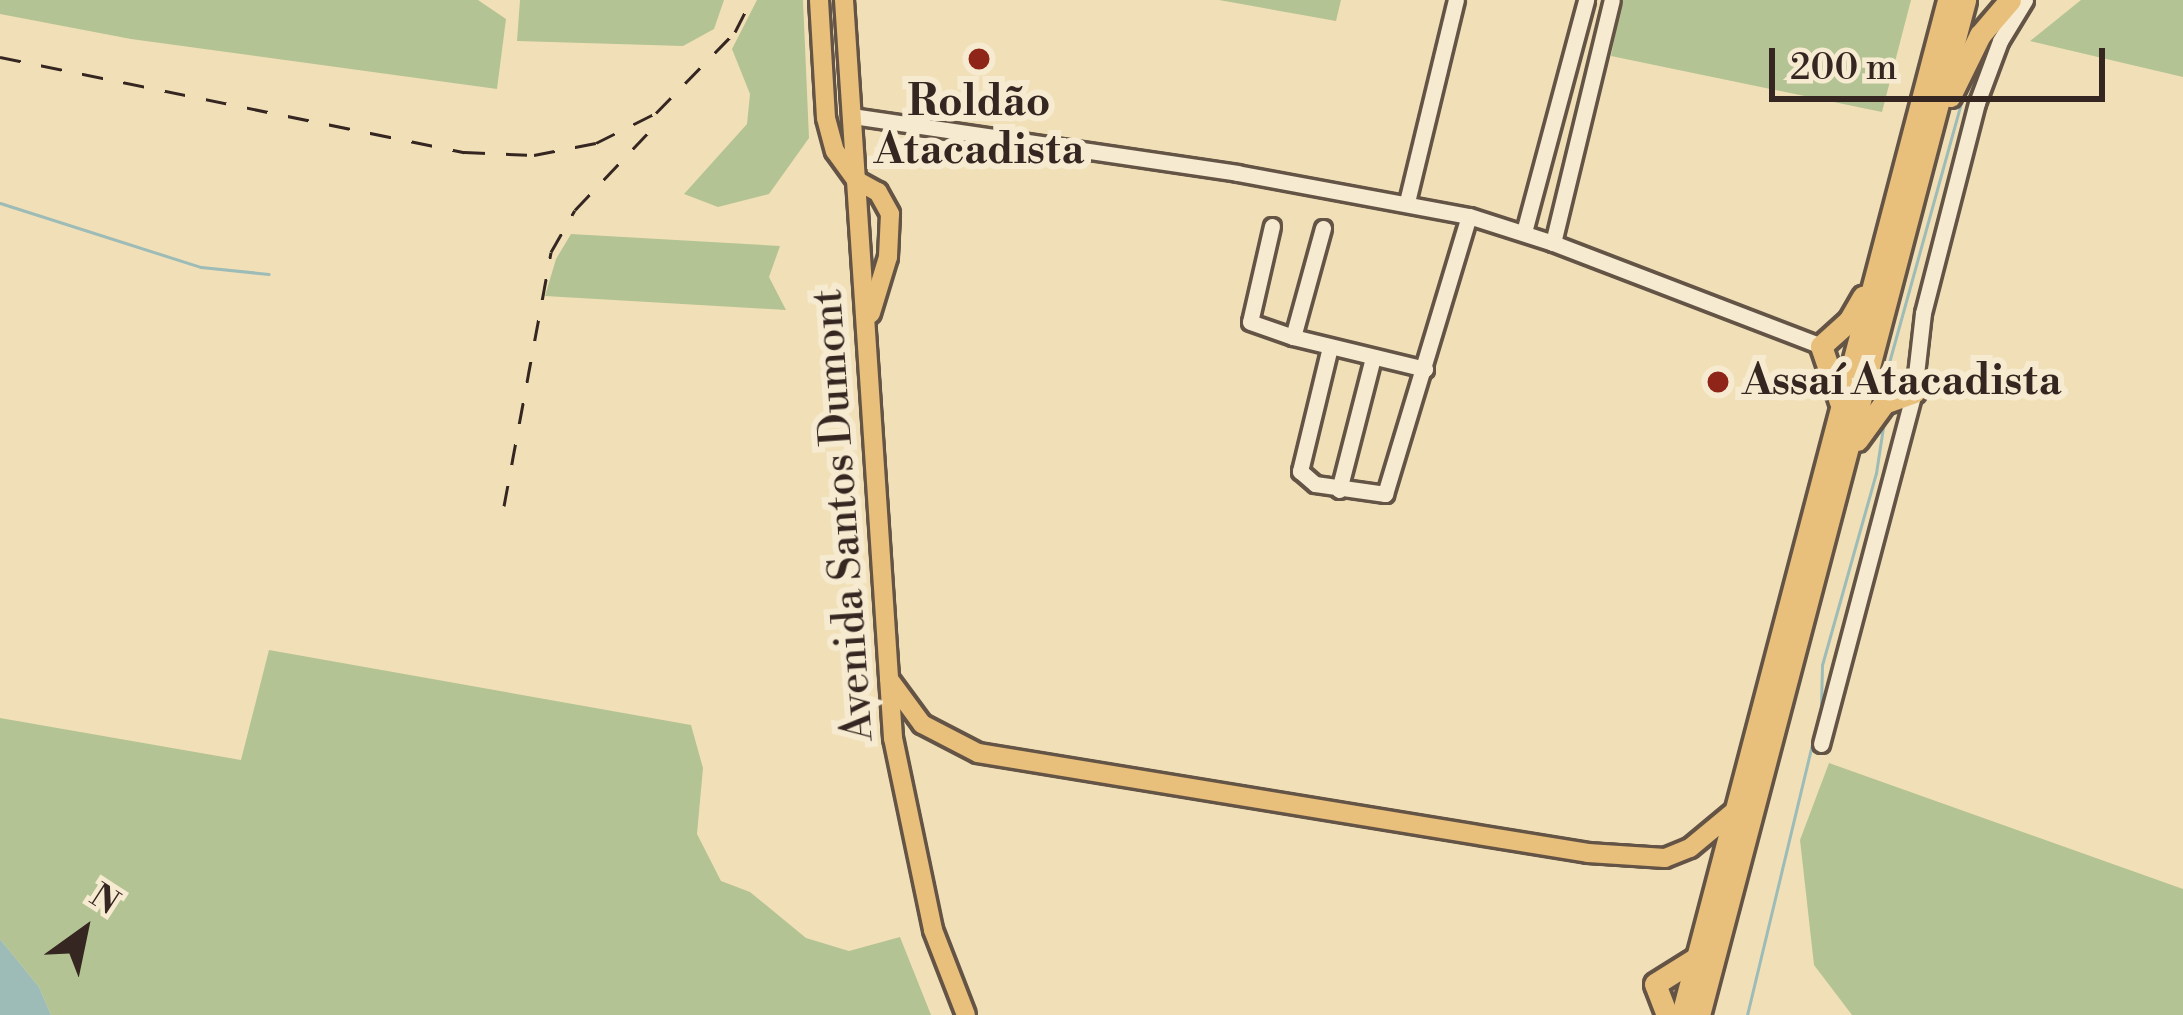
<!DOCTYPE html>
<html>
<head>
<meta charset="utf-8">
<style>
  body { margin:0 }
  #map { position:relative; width:2183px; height:1015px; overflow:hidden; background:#f1e0b7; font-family:"Libre Bodoni",serif }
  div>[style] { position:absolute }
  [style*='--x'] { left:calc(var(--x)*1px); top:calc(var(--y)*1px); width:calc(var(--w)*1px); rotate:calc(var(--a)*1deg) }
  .green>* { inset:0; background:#b4c393 }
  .water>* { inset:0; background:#9dbbb7 }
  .stream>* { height:3px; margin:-1.5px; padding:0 1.5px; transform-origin:1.5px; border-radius:1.5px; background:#9dbbb7 }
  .roads { filter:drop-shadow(3px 0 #645446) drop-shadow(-3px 0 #645446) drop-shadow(0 3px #645446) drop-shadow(0 -3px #645446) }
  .minor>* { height:15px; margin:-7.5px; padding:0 7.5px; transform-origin:7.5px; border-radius:7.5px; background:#f6ebd0 }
  .major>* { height:18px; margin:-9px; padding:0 9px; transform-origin:9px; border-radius:9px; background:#e8c07c }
  .highway>* { height:21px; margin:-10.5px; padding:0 10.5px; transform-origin:10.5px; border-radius:10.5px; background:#e8c07c }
  .rail>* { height:3px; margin-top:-1.5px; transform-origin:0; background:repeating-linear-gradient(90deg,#352621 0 21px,transparent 0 42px) }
  .dots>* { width:33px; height:33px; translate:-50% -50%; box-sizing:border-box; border:6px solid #f6ebd0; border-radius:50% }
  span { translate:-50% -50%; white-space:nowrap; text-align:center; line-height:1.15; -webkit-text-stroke:12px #f6ebd0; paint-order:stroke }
  .poi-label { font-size:42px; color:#352621; font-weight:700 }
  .left { translate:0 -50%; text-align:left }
  .street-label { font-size:42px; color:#352621 }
  .north { position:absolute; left:24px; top:871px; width:120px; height:120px; -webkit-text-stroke:9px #f6ebd0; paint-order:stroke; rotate:33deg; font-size:33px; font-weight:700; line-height:48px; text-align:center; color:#352621 }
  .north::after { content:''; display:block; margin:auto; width:42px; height:54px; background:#352621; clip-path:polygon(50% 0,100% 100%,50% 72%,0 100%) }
  .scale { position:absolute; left:1769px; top:48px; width:336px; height:54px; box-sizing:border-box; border:6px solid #352621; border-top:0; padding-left:15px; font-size:36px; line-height:42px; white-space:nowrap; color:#352621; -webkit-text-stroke:9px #f6ebd0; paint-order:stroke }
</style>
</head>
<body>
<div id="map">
  <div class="green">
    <div style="clip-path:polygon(0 0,478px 0,506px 19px,497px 89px,131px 39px,0 14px)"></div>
    <div style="clip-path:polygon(520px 0,724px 0,714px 29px,683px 46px,517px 41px)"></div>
    <div style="clip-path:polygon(757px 0,803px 0,809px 138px,769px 194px,718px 207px,684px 194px,747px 124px,750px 94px,732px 49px)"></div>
    <div style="clip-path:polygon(1219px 0,1341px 0,1336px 21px)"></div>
    <div style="clip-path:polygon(1622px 0,1911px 0,1882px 112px,1611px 56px)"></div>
    <div style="clip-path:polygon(2081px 0,2183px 0,2183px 77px,2030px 41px)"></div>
    <div style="clip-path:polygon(571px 234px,780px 246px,769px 277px,786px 310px,545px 296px,556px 259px)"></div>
    <div style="clip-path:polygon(269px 650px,691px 725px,703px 768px,697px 834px,721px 881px,750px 892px,806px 938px,849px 951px,900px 937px,931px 1015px,51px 1015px,39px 987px,0 939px,0 718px,241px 760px)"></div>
    <div style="clip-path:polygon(1829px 763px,2183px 889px,2183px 1015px,1852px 1015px,1814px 965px,1800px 840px)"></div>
  </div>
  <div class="water">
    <div style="clip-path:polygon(0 939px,39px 987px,51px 1015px,0 1015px)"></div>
  </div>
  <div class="stream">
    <div style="--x:0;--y:203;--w:211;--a:17.7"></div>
    <div style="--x:201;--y:267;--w:68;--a:5.9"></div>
    <div style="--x:1880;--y:395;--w:314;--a:-74.5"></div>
    <div style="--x:1747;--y:1015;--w:318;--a:-76.5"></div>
    <div style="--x:1821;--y:706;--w:41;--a:-88.6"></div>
    <div style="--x:1822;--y:665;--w:199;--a:-74.3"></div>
    <div style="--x:1876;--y:473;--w:60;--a:-81.3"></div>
  </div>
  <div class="roads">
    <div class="minor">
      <div style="--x:852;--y:116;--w:389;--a:8.4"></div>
      <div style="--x:1237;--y:173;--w:236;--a:10.5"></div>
      <div style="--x:1469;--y:216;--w:88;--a:17.8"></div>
      <div style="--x:1553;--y:243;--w:287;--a:21"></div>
      <div style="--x:1407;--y:202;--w:208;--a:-76.4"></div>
      <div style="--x:1272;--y:226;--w:98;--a:102.9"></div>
      <div style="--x:1250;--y:322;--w:46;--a:19.2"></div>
      <div style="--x:1323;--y:228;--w:113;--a:105.4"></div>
      <div style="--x:1293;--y:337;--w:136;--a:13.6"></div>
      <div style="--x:1524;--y:232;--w:240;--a:-75"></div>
      <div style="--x:1553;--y:243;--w:250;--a:-76.4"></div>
      <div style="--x:1330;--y:347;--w:128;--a:103.6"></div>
      <div style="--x:1300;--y:471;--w:20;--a:41"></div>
      <div style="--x:1315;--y:484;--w:71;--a:8.1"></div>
      <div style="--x:1385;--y:494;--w:290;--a:-73.2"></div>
      <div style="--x:1339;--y:490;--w:136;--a:-75.6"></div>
      <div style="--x:1821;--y:744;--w:364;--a:-75.2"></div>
      <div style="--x:1914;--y:392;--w:80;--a:-83.5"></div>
      <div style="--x:1923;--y:313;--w:217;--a:-75.6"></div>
      <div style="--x:1977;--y:103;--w:66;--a:-69.6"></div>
      <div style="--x:2000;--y:41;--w:48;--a:-58.6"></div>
    </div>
    <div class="major">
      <div style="--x:819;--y:0;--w:118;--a:86.6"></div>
      <div style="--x:826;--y:118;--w:34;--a:75"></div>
      <div style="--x:835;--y:151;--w:36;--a:54"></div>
      <div style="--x:856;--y:180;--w:25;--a:29"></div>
      <div style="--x:878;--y:192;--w:25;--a:61"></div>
      <div style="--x:890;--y:214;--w:43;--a:92.7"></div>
      <div style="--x:888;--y:257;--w:59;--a:106.9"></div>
      <div style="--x:844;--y:0;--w:740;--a:86.2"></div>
      <div style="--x:893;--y:738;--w:196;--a:78.2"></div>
      <div style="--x:933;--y:930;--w:91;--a:68.8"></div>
      <div style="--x:889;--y:679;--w:56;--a:53.7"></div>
      <div style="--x:922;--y:724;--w:63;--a:27.4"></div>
      <div style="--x:978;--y:753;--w:618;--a:9.31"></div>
      <div style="--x:1588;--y:853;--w:77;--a:3.7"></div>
      <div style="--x:1665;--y:858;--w:27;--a:-22"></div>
      <div style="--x:1690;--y:848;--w:61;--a:-39.7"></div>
    </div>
    <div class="highway">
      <div style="--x:1950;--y:96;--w:68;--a:-63.8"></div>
      <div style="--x:1980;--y:35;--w:46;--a:-49.4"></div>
      <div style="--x:1840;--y:402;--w:59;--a:-108.7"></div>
      <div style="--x:1821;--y:346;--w:38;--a:-42"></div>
      <div style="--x:1849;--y:321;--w:28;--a:-60"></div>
      <div style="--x:1857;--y:440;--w:46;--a:-53.9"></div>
      <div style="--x:1884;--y:403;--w:32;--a:-20"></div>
      <div style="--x:1667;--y:1015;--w:33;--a:-111"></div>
      <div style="--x:1655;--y:984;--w:51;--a:-32.1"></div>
      <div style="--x:1682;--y:1015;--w:1049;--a:-75.31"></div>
      <div style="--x:1699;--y:1015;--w:1049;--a:-75.31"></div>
    </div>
  </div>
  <div class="rail">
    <div style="--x:0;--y:57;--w:474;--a:11.6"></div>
    <div style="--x:464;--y:152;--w:70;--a:2.5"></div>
    <div style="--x:534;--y:155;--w:63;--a:-11"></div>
    <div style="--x:596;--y:143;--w:67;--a:-26.6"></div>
    <div style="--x:656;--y:113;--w:113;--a:-45.7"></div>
    <div style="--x:735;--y:32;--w:36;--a:-63"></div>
    <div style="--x:504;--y:506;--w:258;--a:-79.5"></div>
    <div style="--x:551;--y:252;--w:48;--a:-60.3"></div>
    <div style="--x:575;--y:210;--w:125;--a:-46.6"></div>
  </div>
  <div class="dots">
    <div style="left:979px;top:59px;background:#8f2418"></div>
    <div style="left:1718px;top:382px;background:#8f2418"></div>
  </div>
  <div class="poi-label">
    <span style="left:979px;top:127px">Roldão<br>Atacadista</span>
    <span class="left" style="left:1742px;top:382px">Assaí Atacadista</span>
  </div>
  <div class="street-label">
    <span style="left:844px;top:515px;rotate:-94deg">Avenida Santos Dumont</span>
  </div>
  <div class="north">N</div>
  <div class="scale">200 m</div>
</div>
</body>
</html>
